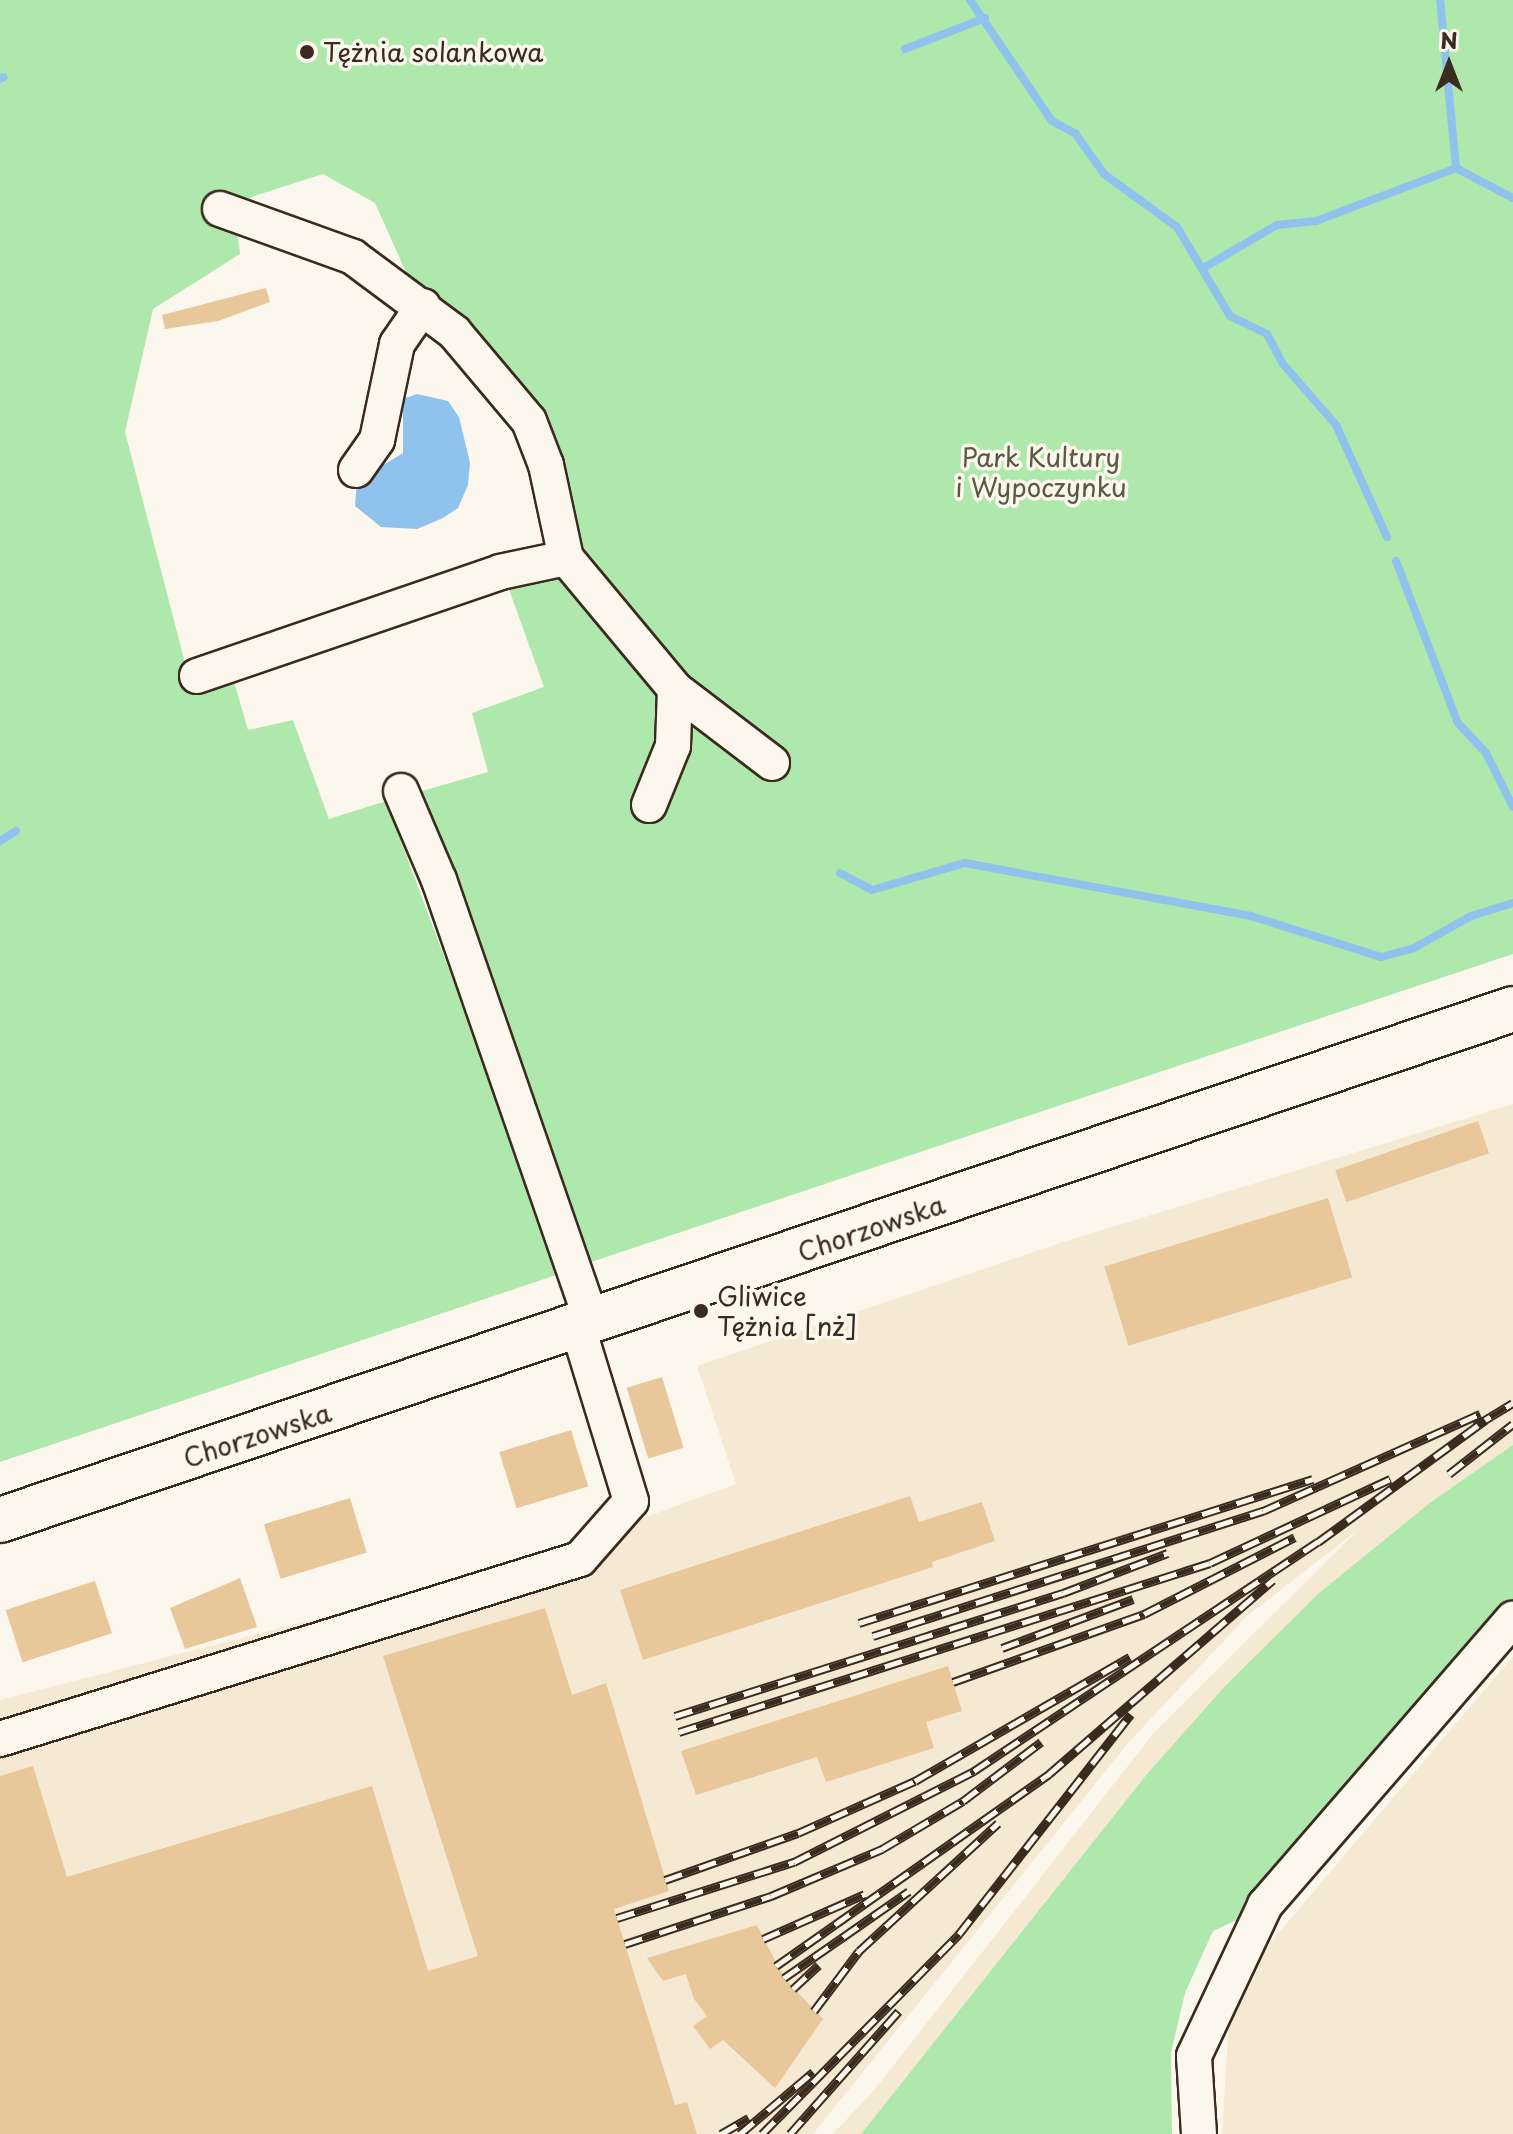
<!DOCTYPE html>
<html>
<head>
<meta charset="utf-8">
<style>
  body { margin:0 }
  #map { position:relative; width:1513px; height:2134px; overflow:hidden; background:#fbf7ec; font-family:"Playpen Sans",sans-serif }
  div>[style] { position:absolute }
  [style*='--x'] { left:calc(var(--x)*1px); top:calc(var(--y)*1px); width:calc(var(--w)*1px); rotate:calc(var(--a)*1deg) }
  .built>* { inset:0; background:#f5e9d3 }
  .green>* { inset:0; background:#afe8ac }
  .water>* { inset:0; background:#8fc2ec }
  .stream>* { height:8px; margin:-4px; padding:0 4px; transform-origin:4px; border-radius:4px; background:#8fc2ec }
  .building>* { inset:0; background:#e8c79a; transform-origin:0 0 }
  .roads { filter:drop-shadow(2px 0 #3b2a1e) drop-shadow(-2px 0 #3b2a1e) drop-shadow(0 2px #3b2a1e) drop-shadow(0 -2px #3b2a1e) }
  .minor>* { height:34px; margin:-17px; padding:0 17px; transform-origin:17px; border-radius:17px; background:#fbf7ec }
  .major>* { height:44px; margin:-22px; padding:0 22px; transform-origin:22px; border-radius:22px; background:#fbf7ec }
  .rail>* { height:9px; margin-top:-4.5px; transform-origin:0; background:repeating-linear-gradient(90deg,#fbf7ec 0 18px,#3b2a1e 0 36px); box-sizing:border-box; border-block:2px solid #3b2a1e }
  .dots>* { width:22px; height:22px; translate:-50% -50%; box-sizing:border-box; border:4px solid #fbf7ec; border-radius:50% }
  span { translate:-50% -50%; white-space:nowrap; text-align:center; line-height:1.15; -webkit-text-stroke:7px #fbf7ec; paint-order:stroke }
  .poi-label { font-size:26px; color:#3b2a1e }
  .left { translate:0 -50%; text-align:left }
  .park-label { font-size:26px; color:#585a42 }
  .street-label { font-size:26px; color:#3b2a1e }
  .north { position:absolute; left:1409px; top:24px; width:80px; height:80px; -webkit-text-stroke:6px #fbf7ec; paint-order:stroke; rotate:0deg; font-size:22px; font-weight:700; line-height:32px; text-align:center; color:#3b2a1e }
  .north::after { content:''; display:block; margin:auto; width:28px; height:36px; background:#3b2a1e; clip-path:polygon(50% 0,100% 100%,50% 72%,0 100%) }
</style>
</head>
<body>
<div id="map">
  <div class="built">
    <div style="clip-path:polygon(1513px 1104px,1513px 1445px,1431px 1502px,1319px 1593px,1225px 1686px,1147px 1774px,861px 2134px,833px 2134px,875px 2089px,1153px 1734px,1359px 1529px,1248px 1615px,1129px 1742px,813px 2134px,0 2134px,0 1700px,491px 1574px,736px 1484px,697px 1366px,1063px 1242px)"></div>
    <div style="clip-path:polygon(1513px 1656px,1513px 2134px,1222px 2134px,1230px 2008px,1254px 1962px)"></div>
  </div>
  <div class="green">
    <div style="clip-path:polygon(0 0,1513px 0,1513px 954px,591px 1262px,415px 793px,488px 772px,472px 713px,544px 687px,505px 578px,577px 555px,541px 405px,418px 299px,375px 203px,323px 174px,257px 195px,234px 205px,240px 254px,153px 309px,125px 432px,191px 686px,232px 675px,248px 730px,293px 720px,329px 819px,386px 801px,562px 1273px,0 1462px)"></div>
    <div style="clip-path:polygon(1513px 1445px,1513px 1608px,1237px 1920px,1213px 1931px,1185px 1993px,1171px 2053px,1172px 2134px,861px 2134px,1147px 1774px,1225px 1686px,1319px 1593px,1431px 1502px)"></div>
  </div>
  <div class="water">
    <div style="clip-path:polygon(417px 394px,448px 401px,459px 417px,470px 463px,468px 485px,458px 508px,443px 518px,417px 529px,381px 527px,355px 506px,357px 481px,403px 453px,403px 399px)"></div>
  </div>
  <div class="stream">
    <div style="--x:970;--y:0;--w:146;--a:55.9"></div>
    <div style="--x:1052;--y:121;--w:26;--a:28"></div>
    <div style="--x:1075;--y:133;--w:50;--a:54.7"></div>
    <div style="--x:1104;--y:174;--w:90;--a:36"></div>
    <div style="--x:1177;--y:227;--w:104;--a:59.2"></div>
    <div style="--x:1230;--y:316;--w:41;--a:25.9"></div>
    <div style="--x:1267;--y:334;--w:34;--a:62"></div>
    <div style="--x:1283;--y:364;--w:81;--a:49"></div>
    <div style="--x:1336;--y:425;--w:123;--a:65.5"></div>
    <div style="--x:905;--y:49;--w:86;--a:-21.2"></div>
    <div style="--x:0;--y:79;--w:4;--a:-27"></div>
    <div style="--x:1456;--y:168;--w:64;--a:27.8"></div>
    <div style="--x:1205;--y:267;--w:83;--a:-30.3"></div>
    <div style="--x:1277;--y:225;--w:39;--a:-6"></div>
    <div style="--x:1316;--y:221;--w:150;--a:-20.7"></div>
    <div style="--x:1456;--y:168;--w:169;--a:-95.4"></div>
    <div style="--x:1396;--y:561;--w:173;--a:69.1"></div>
    <div style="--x:1458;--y:723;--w:41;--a:47"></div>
    <div style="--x:1486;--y:753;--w:60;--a:63.4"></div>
    <div style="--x:0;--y:841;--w:19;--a:-32"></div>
    <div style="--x:840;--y:873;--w:36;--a:28"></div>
    <div style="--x:872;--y:890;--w:97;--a:-16.2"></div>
    <div style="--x:965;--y:863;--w:291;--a:10.5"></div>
    <div style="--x:1251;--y:916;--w:136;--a:17.5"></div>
    <div style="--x:1381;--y:957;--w:34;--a:-15"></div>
    <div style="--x:1414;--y:948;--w:65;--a:-29.3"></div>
    <div style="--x:1471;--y:916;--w:44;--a:-17.2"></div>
  </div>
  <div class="building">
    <div style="clip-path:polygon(266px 288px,270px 302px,218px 321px,165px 329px,162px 315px)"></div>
    <div style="left:1478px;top:1121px;width:34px;height:151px;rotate:71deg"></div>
    <div style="left:1328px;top:1198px;width:83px;height:234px;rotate:73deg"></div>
    <div style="left:662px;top:1377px;width:74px;height:37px;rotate:73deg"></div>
    <div style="left:571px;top:1430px;width:59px;height:75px;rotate:73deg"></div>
    <div style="clip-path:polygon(910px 1496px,919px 1522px,982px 1502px,995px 1541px,932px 1562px,933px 1567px,643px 1660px,620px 1590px)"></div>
    <div style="left:350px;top:1498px;width:57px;height:90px;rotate:73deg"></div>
    <div style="clip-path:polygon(240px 1578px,257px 1627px,185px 1649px,170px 1608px)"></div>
    <div style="left:95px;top:1581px;width:55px;height:94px;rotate:72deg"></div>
    <div style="clip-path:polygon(545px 1608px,572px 1695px,606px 1683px,669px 1891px,614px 1909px,675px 2105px,687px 2102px,697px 2134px,0 2134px,0 1776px,33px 1766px,67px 1877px,372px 1786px,428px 1971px,478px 1956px,383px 1656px)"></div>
    <div style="clip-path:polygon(948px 1666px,962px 1711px,926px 1722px,934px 1748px,826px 1782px,817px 1757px,696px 1795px,681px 1751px)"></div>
    <div style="clip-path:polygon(757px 1925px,784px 1978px,823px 2019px,775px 2088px,723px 2040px,710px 2049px,693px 2026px,707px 2016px,694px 1999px,686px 1974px,663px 1981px,647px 1958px)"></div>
  </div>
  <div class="roads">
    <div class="minor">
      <div style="--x:220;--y:209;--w:141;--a:19.8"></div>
      <div style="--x:353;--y:257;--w:126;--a:36.6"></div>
      <div style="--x:454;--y:332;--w:116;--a:49.9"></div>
      <div style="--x:529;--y:421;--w:47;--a:68.9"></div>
      <div style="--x:546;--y:465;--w:95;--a:77.9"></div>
      <div style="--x:566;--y:558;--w:170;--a:50.2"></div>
      <div style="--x:675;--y:689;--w:122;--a:37.3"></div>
      <div style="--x:356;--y:470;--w:37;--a:-55"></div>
      <div style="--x:377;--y:440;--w:98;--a:-78.2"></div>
      <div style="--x:397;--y:344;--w:46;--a:-55.6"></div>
      <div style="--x:197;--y:676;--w:320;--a:-18.9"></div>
      <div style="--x:500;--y:572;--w:67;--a:-12"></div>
      <div style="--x:401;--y:791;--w:97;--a:66.9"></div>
      <div style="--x:439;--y:880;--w:469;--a:70.9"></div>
      <div style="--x:649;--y:805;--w:64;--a:-67.9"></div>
      <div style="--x:673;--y:746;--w:57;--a:-88"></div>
      <div style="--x:0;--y:1739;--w:607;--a:-17.24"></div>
      <div style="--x:580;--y:1559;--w:77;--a:-48.7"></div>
      <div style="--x:631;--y:1501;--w:181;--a:-107"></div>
      <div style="--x:1199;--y:2134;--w:78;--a:-93.7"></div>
      <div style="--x:1194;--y:2056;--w:167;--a:-64.8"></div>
      <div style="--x:1265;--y:1905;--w:379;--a:-49.1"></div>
    </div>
    <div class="major">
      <div style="--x:0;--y:1520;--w:1597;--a:-18.66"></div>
    </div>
  </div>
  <div class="rail">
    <div style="--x:1475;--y:1426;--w:44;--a:-31.2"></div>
    <div style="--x:1449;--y:1474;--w:81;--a:-38"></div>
    <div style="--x:859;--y:1623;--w:476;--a:-17.6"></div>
    <div style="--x:873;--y:1636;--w:410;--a:-17.8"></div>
    <div style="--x:1263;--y:1511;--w:238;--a:-24.1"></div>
    <div style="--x:1002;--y:1648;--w:140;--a:-20.5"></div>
    <div style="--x:953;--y:1682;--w:203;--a:-19.6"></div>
    <div style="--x:1144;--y:1614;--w:169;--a:-27"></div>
    <div style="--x:675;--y:1716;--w:407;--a:-17.6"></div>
    <div style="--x:1063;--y:1593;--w:112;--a:-20.9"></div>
    <div style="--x:679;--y:1732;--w:557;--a:-17.65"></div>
    <div style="--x:1210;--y:1563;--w:199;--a:-25"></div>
    <div style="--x:665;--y:1880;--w:141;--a:-19.5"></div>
    <div style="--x:798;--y:1833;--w:128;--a:-24"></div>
    <div style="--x:915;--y:1781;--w:248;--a:-30"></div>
    <div style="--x:617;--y:1918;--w:186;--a:-17.6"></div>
    <div style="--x:794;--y:1862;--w:202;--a:-26.8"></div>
    <div style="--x:974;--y:1771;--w:413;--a:-33.7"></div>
    <div style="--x:1318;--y:1542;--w:207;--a:-36.1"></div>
    <div style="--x:763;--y:1939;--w:111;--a:-23.8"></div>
    <div style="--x:625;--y:1944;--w:154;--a:-18.2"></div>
    <div style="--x:771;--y:1896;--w:121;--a:-22.9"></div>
    <div style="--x:882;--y:1849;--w:94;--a:-30.7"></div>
    <div style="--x:963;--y:1801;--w:98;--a:-37.1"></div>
    <div style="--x:776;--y:1966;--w:334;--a:-35.1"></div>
    <div style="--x:1049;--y:1774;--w:296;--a:-40.9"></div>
    <div style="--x:784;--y:1978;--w:152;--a:-34.8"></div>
    <div style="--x:793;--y:1989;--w:35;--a:-43"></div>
    <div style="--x:814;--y:2011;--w:75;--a:-53.1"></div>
    <div style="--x:859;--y:1951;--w:189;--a:-42.6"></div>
    <div style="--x:721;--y:2134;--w:32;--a:-30"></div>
    <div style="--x:740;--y:2134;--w:96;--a:-40.3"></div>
    <div style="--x:762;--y:2134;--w:281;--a:-45.4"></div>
    <div style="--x:959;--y:1934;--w:279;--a:-52"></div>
    <div style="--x:790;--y:2134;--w:164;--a:-48.5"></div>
  </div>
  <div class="dots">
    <div style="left:307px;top:52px;background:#3b2a1e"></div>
    <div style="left:701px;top:1311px;background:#3b2a1e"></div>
  </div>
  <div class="poi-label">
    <span class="left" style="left:323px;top:52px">Tężnia solankowa</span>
    <span class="left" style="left:717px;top:1311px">Gliwice<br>Tężnia [nż]</span>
  </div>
  <div class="park-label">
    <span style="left:1041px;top:472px">Park Kultury<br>i Wypoczynku</span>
  </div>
  <div class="street-label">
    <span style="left:871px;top:1228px;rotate:-19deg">Chorzowska</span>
    <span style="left:257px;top:1435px;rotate:-18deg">Chorzowska</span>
  </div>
  <div class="north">N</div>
</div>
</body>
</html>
